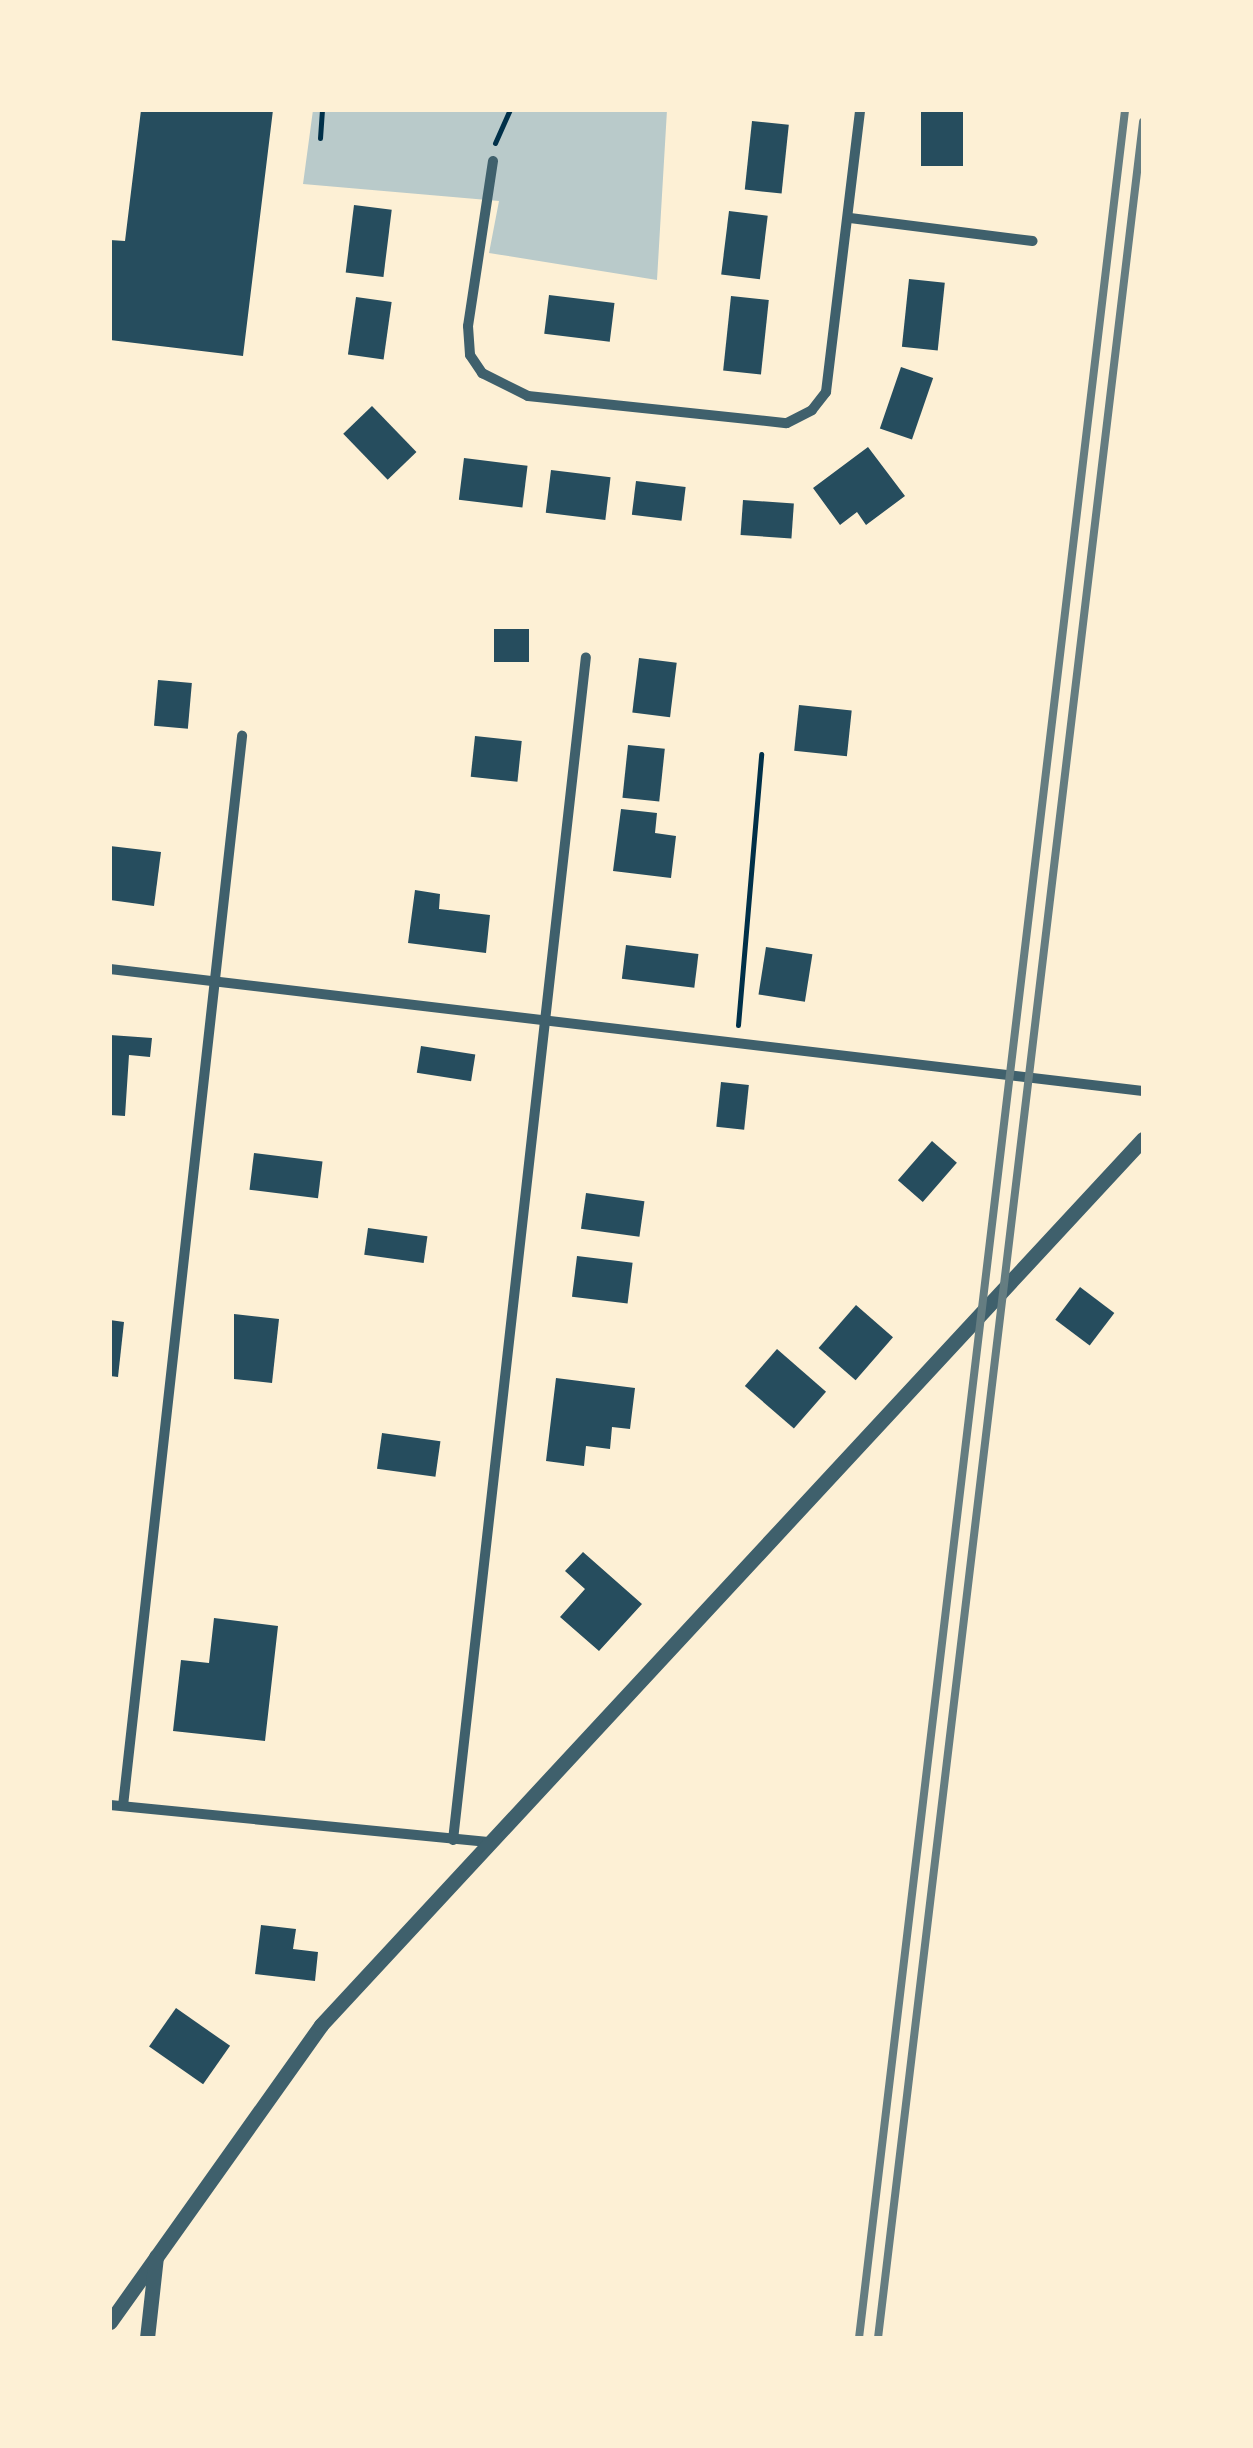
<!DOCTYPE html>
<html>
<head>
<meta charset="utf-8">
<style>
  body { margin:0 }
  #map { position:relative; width:1253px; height:2448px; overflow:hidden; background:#fdf0d5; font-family:Manrope,sans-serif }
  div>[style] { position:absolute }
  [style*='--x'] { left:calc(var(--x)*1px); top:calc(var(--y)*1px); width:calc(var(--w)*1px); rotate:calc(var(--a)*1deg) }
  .green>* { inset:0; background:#b9caca }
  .building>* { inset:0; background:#264d5e; transform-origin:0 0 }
  .path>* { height:5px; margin:-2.5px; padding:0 2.5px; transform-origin:2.5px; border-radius:2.5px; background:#003049 }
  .minor>* { height:10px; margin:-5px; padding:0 5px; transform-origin:5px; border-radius:5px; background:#3f606c }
  .tertiary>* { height:15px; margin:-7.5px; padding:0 7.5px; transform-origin:7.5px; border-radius:7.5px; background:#3f606c }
  .rail>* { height:8px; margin:-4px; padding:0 4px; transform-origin:4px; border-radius:4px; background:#657d81 }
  span { translate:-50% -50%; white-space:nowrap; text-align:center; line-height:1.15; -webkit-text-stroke:8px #fdf0d5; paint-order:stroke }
  .frame { position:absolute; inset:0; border:112px solid #fdf0d5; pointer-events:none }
</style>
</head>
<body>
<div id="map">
  <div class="green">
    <div style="clip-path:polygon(313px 110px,667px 110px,657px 280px,489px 253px,499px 201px,303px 184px)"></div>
  </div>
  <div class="building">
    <div style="clip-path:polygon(141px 110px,273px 110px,243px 356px,110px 340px,110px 240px,125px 241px)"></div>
    <div style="left:921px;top:110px;width:42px;height:56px"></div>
    <div style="left:752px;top:121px;width:37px;height:69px;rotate:6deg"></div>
    <div style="left:354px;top:205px;width:38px;height:68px;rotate:7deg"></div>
    <div style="left:729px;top:211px;width:39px;height:64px;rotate:7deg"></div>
    <div style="left:909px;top:279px;width:36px;height:68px;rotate:6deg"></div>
    <div style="left:549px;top:295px;width:66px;height:39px;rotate:7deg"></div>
    <div style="left:731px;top:296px;width:38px;height:75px;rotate:6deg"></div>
    <div style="left:356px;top:297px;width:36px;height:58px;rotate:8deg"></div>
    <div style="left:901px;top:367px;width:34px;height:65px;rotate:19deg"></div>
    <div style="left:372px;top:406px;width:64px;height:40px;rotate:46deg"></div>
    <div style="clip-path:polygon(868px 447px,905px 496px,866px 525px,857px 512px,840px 525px,813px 488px)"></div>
    <div style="left:464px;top:458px;width:64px;height:42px;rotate:7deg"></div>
    <div style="left:551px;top:470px;width:60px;height:43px;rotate:7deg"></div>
    <div style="left:636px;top:481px;width:50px;height:34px;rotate:7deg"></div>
    <div style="left:743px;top:500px;width:51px;height:35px;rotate:4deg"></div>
    <div style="left:494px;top:629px;width:35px;height:33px"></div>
    <div style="left:639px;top:658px;width:38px;height:55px;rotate:7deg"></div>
    <div style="left:158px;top:680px;width:34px;height:46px;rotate:5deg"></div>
    <div style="left:799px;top:705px;width:53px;height:46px;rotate:6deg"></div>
    <div style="left:475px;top:736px;width:47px;height:41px;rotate:6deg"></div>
    <div style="left:628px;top:745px;width:37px;height:53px;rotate:6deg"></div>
    <div style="clip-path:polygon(621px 809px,657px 813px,655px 833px,676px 836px,671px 878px,613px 871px)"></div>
    <div style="clip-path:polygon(110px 846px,161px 852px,154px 906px,110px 900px)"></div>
    <div style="clip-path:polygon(415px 890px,440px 894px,439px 909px,490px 915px,486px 953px,408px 943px)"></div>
    <div style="left:626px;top:945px;width:73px;height:34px;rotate:7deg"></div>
    <div style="left:766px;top:947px;width:47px;height:48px;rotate:9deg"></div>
    <div style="clip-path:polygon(110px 1035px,152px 1038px,150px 1057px,129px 1055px,125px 1116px,110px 1115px)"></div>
    <div style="left:421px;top:1046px;width:55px;height:27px;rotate:9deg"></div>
    <div style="left:721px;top:1082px;width:28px;height:45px;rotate:6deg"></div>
    <div style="left:932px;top:1141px;width:33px;height:52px;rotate:41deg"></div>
    <div style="left:254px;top:1153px;width:69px;height:37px;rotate:7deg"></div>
    <div style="left:586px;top:1193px;width:59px;height:36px;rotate:8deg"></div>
    <div style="left:368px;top:1228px;width:60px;height:27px;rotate:8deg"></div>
    <div style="left:577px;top:1256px;width:56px;height:41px;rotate:7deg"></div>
    <div style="left:1080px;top:1287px;width:43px;height:41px;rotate:37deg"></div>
    <div style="left:856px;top:1305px;width:49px;height:57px;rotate:41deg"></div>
    <div style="clip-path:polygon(234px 1314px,279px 1319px,272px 1383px,234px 1379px)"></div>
    <div style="clip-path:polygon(110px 1320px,124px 1322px,118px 1377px,110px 1376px)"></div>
    <div style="left:777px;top:1349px;width:65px;height:49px;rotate:41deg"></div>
    <div style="clip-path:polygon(556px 1378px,635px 1388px,630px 1429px,612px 1427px,610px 1449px,586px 1446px,584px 1466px,546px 1461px)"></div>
    <div style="left:382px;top:1433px;width:59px;height:36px;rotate:8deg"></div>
    <div style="clip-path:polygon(583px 1552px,642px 1604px,599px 1651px,560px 1617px,585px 1589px,565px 1571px)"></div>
    <div style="clip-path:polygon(214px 1618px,278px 1626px,265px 1741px,173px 1731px,181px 1660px,209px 1663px)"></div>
    <div style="clip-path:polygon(261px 1925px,296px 1929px,293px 1949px,318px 1952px,315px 1981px,255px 1974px)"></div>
    <div style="left:176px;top:2008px;width:66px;height:47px;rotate:35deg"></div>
  </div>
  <div class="path">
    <div style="--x:320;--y:138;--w:28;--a:-86"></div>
    <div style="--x:495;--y:143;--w:36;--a:-66"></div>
    <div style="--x:738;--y:1025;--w:272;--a:-85.1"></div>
  </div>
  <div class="minor">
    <div style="--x:493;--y:161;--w:167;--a:98.6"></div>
    <div style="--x:468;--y:326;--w:29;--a:86"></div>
    <div style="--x:470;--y:355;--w:22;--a:56"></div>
    <div style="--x:482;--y:373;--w:51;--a:26.6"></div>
    <div style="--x:528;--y:396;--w:260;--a:6"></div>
    <div style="--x:787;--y:423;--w:28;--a:-27"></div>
    <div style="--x:812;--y:410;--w:23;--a:-52"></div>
    <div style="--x:826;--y:392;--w:284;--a:-83.1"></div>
    <div style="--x:850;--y:218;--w:184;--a:7.2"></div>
    <div style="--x:110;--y:969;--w:1040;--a:6.74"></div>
    <div style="--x:110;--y:1805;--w:380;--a:5.6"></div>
    <div style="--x:123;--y:1806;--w:1077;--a:-83.65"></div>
    <div style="--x:453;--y:1840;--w:1190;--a:-83.59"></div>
  </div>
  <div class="tertiary">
    <div style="--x:110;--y:2322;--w:364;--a:-54.6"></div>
    <div style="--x:321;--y:2025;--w:1209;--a:-47.15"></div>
    <div style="--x:147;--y:2338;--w:82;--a:-83.7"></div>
  </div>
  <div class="rail">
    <div style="--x:859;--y:2338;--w:2244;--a:-83.19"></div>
    <div style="--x:878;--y:2338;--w:2232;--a:-83.18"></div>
  </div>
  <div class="frame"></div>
</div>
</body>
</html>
